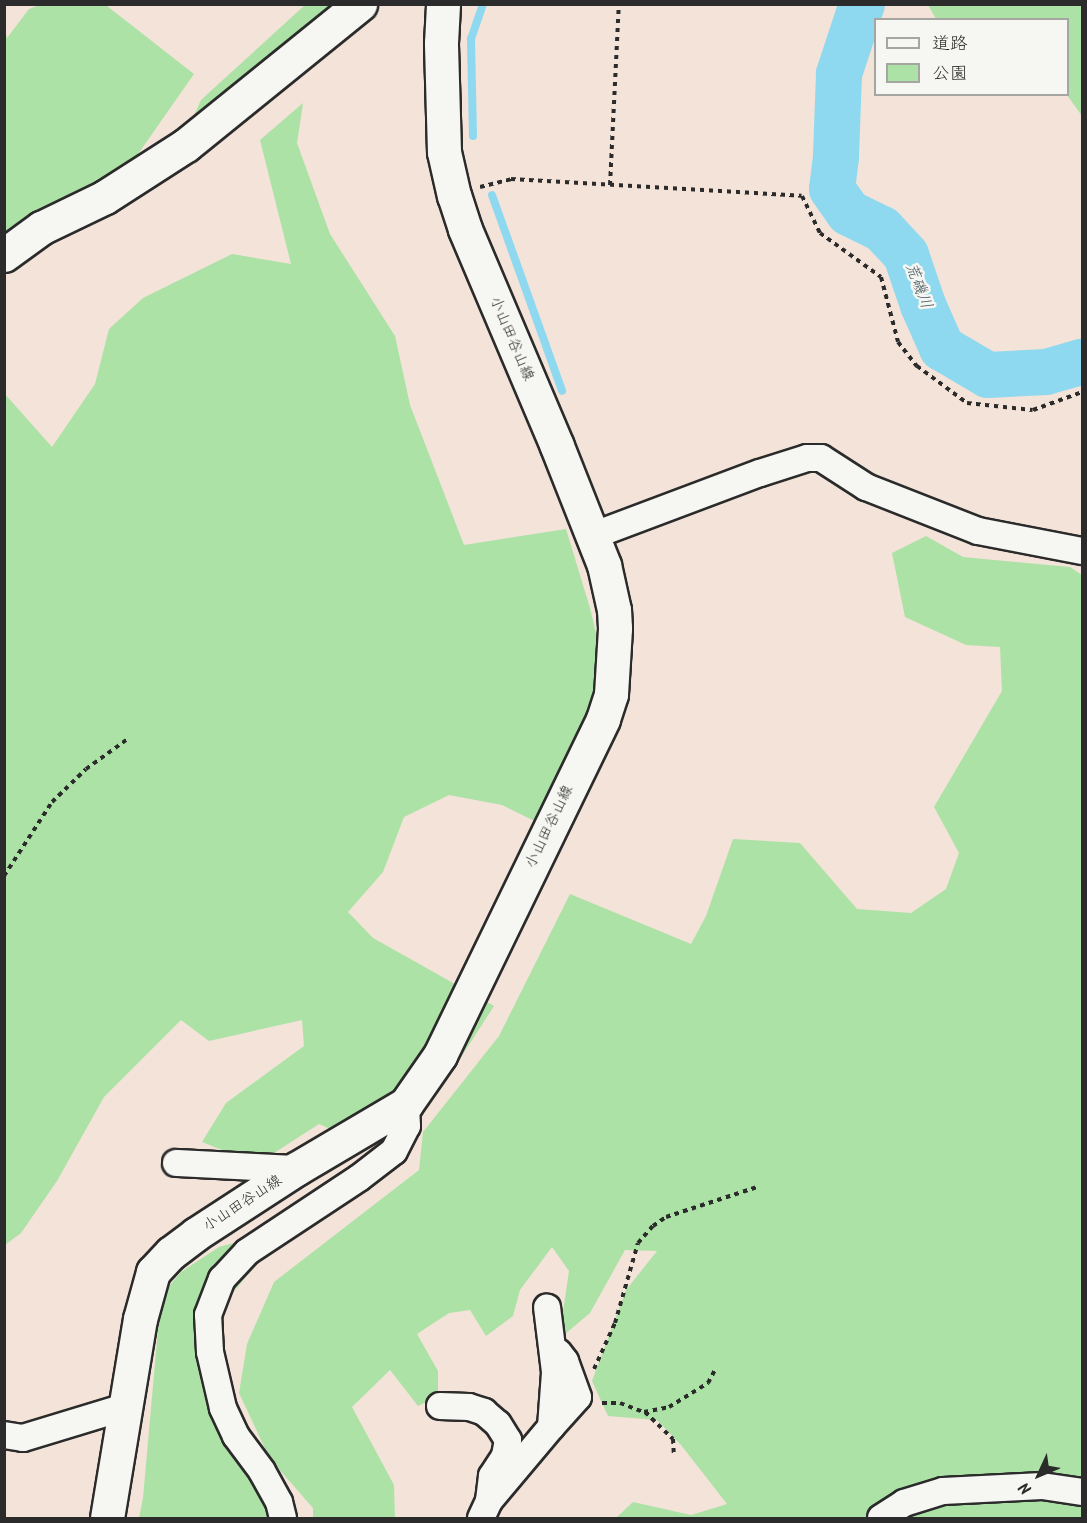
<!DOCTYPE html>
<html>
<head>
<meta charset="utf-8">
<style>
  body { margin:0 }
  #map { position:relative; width:1087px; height:1523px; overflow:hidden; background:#f3e3d9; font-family:Kalam,"Klee One",sans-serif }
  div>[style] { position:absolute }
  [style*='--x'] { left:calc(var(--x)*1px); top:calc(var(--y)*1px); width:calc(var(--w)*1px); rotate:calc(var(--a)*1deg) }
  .green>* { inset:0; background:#ace2a6 }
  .stream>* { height:8px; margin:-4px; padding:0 4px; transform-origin:4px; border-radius:4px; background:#8ed9ef }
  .river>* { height:46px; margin:-23px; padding:0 23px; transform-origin:23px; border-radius:23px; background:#8ed9ef }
  .path>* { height:4px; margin-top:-2px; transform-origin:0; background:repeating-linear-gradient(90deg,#2b2b2b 0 4.5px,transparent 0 9px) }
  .roads { filter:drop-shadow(2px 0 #2b2b2b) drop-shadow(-2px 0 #2b2b2b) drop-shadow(0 2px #2b2b2b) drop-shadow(0 -2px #2b2b2b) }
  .minor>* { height:26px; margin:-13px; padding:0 13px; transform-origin:13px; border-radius:13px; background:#f6f6f2 }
  .tertiary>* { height:33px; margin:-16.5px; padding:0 16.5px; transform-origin:16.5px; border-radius:16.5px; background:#f6f6f2 }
  .secondary>* { height:33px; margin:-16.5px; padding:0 16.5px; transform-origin:16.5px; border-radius:16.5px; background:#f6f6f2 }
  span { translate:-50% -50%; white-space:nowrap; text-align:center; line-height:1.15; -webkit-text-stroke:5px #f6f6f2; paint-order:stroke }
  .street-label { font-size:15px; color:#2b2b2b }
  .water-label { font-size:16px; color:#44565c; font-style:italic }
  .frame { position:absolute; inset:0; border:6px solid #2b2b2b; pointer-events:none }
  .legend { position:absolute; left:874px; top:18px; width:195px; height:78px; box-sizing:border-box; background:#f6f6f2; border:2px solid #a5a5a2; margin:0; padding:8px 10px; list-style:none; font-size:18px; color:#2b2b2b }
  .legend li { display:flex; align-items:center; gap:12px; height:30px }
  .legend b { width:30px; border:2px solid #a5a5a2 }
  .north { position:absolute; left:1009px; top:1445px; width:60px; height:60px; -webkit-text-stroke:4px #f6f6f2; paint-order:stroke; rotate:226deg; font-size:16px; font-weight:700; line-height:24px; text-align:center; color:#2b2b2b }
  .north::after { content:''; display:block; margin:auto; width:21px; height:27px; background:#2b2b2b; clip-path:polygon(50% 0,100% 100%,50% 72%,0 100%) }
</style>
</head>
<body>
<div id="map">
  <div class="green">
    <div style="clip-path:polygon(94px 4px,107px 6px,194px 74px,124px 174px,5px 253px,4px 28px,7px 38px,29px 9px,40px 5px)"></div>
    <div style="clip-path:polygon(305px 5px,346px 5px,179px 138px,173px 132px,192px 120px,201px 100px)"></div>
    <div style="clip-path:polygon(928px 5px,1082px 5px,1082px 116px,1067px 95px,1068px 20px,936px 19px)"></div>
    <div style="clip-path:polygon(303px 103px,297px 143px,330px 234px,395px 336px,410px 405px,464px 545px,566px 529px,590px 608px,617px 721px,561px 834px,502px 805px,449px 795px,404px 817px,383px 872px,348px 912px,373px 938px,494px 1006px,438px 1093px,371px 1147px,319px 1124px,257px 1164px,202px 1142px,226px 1103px,304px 1046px,302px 1020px,209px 1041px,181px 1020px,104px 1097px,57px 1181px,21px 1233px,5px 1245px,4px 393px,52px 447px,95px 384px,109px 329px,143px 298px,232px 254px,291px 264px,260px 140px)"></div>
    <div style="clip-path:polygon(926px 536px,963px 557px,1070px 567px,1082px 575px,1082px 1518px,616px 1518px,633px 1502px,691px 1515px,727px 1504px,681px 1445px,657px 1420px,608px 1416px,592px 1381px,626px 1290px,657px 1251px,625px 1250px,590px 1313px,559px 1339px,569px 1271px,552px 1247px,520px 1290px,513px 1316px,486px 1336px,470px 1310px,449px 1313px,417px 1334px,438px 1371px,438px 1396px,418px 1406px,390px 1370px,352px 1407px,394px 1485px,395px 1518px,313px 1518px,313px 1508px,270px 1459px,239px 1393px,247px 1344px,274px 1282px,419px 1170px,423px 1132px,499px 1036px,570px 894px,691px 944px,706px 916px,733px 839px,800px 843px,857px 909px,911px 913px,946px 889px,959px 853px,934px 807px,1002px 691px,1000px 647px,966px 645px,905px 617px,892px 553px)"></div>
    <div style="clip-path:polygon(259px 1236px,269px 1250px,230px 1296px,209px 1333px,215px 1385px,275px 1505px,278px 1518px,139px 1518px,143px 1498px,161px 1296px,181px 1272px,219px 1247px)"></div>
  </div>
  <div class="stream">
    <div style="--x:473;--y:136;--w:97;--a:-91.2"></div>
    <div style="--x:471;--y:39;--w:37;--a:-71"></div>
    <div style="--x:492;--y:195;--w:208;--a:70.3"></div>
  </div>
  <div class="river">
    <div style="--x:862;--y:4;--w:74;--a:108.2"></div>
    <div style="--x:839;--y:74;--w:83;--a:92.1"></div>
    <div style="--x:836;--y:157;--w:32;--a:97"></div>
    <div style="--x:832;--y:189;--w:29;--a:55"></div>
    <div style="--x:849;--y:213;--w:37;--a:26"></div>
    <div style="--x:882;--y:229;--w:35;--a:47"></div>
    <div style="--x:906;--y:255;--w:53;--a:71.2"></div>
    <div style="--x:923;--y:305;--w:47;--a:66.2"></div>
    <div style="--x:942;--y:348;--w:53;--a:30.4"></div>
    <div style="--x:988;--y:375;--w:58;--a:-3"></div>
    <div style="--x:1046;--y:372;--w:37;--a:-16"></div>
  </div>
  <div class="path">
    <div style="--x:610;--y:185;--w:181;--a:-87.2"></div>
    <div style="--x:480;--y:187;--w:32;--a:-14"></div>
    <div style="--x:511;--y:179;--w:291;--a:3.3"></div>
    <div style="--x:802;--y:196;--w:41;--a:64.1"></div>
    <div style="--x:820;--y:233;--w:75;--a:35.8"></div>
    <div style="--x:881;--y:277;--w:67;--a:75.3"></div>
    <div style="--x:898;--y:342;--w:31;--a:52"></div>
    <div style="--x:917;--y:366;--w:62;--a:36.5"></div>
    <div style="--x:967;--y:403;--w:66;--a:6.1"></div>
    <div style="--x:1033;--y:410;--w:52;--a:-20.2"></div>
    <div style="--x:4;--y:876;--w:88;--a:-57"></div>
    <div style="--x:52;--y:802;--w:47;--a:-44.1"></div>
    <div style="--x:86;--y:769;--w:53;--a:-35.8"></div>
    <div style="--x:594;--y:1369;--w:51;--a:-65.5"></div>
    <div style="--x:615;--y:1323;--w:83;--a:-74"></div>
    <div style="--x:638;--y:1243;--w:23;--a:-49"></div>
    <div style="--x:653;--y:1226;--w:16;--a:-35"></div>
    <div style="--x:666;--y:1217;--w:96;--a:-18.2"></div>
    <div style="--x:602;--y:1403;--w:18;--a:0"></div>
    <div style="--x:620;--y:1403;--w:26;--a:21"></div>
    <div style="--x:644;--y:1412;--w:25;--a:-11"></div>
    <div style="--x:669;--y:1407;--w:46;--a:-31.6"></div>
    <div style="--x:708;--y:1383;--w:17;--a:-62"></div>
    <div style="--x:645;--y:1412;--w:39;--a:44"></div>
    <div style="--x:673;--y:1439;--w:17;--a:87"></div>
  </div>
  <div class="roads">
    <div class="minor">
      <div style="--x:592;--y:536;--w:179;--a:-20.6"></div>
      <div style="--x:760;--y:473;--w:49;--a:-17.7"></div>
      <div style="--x:807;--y:458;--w:14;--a:0"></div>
      <div style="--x:821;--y:458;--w:54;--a:32.8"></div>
      <div style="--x:866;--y:487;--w:120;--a:21.4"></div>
      <div style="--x:978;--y:531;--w:106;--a:10.9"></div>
      <div style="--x:176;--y:1163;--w:120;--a:2.9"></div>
      <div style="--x:440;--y:1406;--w:29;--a:2"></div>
      <div style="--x:469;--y:1407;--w:16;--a:18"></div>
      <div style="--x:484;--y:1412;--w:18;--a:41"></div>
      <div style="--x:498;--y:1424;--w:19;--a:58"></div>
      <div style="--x:508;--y:1440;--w:16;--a:101"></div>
      <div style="--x:505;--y:1456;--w:24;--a:123"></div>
      <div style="--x:492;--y:1476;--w:25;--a:97"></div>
      <div style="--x:489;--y:1501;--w:19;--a:115"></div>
      <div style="--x:551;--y:1427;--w:40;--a:-48"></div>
      <div style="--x:578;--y:1397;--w:38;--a:-110"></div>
      <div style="--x:565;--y:1361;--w:11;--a:-128"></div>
      <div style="--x:4;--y:1435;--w:19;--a:9"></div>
      <div style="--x:23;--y:1438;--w:110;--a:-16.9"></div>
      <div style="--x:489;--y:1501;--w:97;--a:-50"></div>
      <div style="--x:551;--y:1427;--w:55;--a:-85.8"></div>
      <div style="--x:555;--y:1372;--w:65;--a:-97"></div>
      <div style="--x:283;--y:1518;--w:16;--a:-104"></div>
      <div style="--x:279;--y:1502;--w:35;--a:-119"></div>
      <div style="--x:262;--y:1471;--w:44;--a:-126.6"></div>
      <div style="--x:236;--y:1436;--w:31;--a:-115"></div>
      <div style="--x:223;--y:1408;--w:57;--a:-103.1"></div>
      <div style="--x:210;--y:1352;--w:37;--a:-93"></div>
      <div style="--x:208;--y:1315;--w:39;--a:-69"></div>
      <div style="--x:222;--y:1279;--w:37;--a:-47"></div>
      <div style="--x:247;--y:1252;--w:134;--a:-33.5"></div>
      <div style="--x:359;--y:1178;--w:44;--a:-37.6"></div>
      <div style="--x:394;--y:1151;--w:28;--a:-63"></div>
      <div style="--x:407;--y:1126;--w:22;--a:-93"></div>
      <div style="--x:881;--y:1518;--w:27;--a:-33"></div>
      <div style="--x:904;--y:1503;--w:41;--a:-17.1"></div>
      <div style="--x:943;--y:1491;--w:99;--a:-2.9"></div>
      <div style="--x:1042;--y:1486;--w:40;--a:8.5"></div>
    </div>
    <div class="tertiary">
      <div style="--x:4;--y:255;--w:46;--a:-36.1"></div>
      <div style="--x:41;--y:228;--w:71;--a:-25.8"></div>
      <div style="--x:105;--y:197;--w:96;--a:-32.7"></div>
      <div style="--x:186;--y:145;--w:224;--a:-39"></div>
    </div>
    <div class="secondary">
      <div style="--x:107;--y:1518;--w:202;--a:-80.6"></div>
      <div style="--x:140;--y:1319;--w:49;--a:-74.5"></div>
      <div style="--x:153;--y:1272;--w:26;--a:-47"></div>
      <div style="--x:171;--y:1253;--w:31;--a:-37"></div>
      <div style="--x:196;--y:1234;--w:119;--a:-33"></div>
      <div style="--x:296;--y:1169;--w:128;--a:-30.6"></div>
      <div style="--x:406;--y:1104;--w:60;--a:-55.2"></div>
      <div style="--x:440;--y:1055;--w:373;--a:-64.1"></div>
      <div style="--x:603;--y:719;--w:26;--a:-72"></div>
      <div style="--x:611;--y:694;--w:66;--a:-86.5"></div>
      <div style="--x:615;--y:628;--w:18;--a:-93"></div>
      <div style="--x:614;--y:610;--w:46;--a:-102.5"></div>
      <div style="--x:604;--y:565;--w:128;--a:-111.6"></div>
      <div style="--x:557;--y:446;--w:236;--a:-113"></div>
      <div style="--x:465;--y:229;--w:35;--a:-108"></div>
      <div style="--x:454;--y:196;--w:45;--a:-102.8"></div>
      <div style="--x:444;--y:152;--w:109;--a:-91.6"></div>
      <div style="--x:441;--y:43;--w:39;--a:-87"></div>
    </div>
  </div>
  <div class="street-label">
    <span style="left:511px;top:339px;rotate:67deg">小山田谷山線</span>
    <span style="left:550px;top:827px;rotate:-64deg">小山田谷山線</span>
    <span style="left:243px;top:1204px;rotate:-33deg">小山田谷山線</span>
  </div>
  <div class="water-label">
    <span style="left:918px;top:286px;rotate:69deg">荒磯川</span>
  </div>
  <div class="frame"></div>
  <ul class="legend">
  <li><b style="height:8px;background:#f6f6f2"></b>道路</li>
  <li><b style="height:16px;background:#ace2a6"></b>公園</li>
  </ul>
  <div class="north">N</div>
</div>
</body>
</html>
